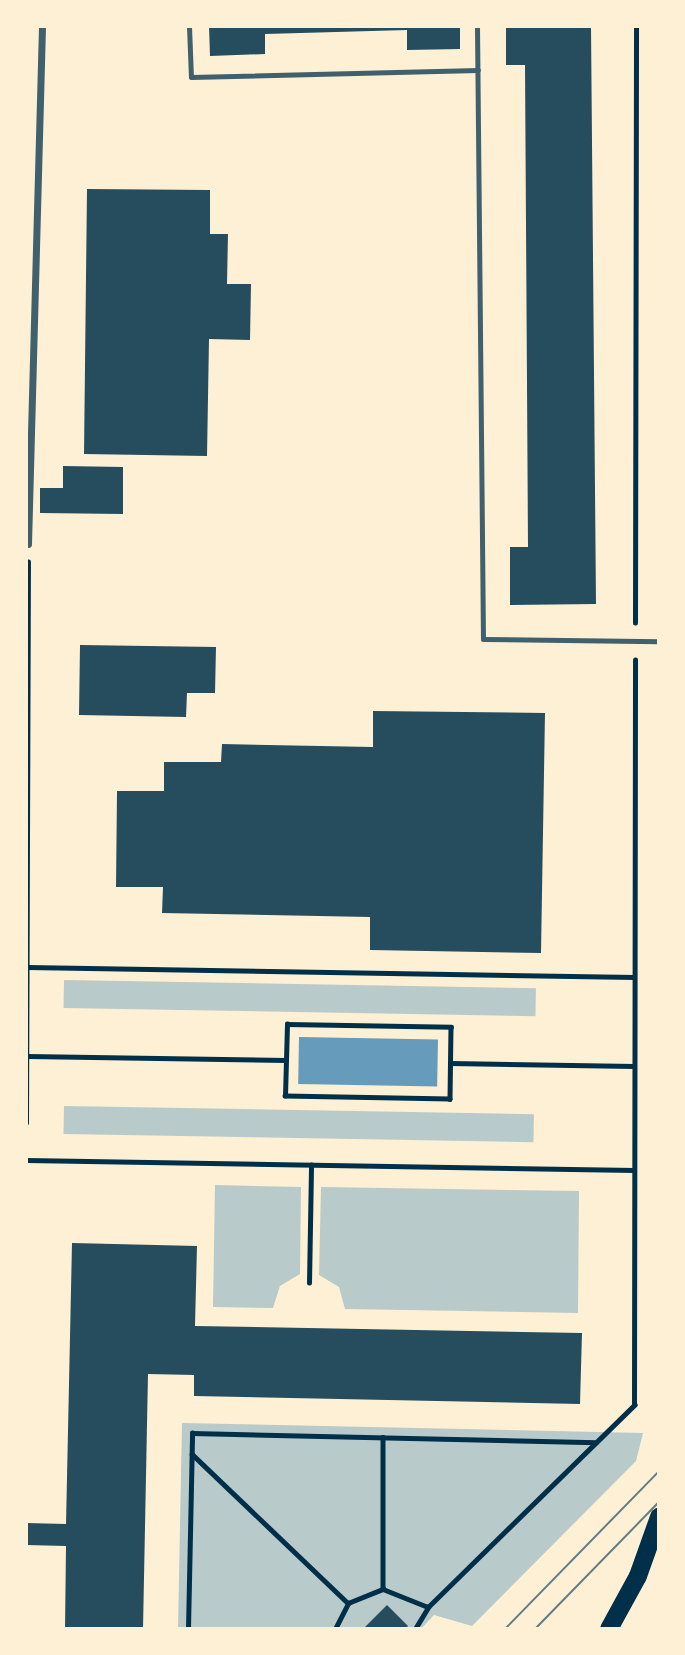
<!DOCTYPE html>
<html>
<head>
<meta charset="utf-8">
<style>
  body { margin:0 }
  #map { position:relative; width:685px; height:1655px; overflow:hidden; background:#fdf0d5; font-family:"IBM Plex Sans",sans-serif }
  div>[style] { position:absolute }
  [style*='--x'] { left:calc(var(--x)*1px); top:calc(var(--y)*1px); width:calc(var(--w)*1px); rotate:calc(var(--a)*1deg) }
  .green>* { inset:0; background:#b9caca; transform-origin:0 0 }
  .water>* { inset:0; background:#669bbc; transform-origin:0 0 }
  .building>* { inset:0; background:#264d5e }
  .path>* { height:4.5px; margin:-2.25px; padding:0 2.25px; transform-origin:2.25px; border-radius:2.25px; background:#003049 }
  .service>* { height:5px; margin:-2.5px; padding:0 2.5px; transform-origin:2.5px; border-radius:2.5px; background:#3f606c }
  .minor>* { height:7px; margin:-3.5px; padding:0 3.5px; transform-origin:3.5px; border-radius:3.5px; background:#3f606c }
  .primary>* { height:18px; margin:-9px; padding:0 9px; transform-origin:9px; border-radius:9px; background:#003049 }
  .tram>* { height:2px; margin:-1px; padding:0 1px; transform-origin:1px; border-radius:1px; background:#657d81 }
  span { translate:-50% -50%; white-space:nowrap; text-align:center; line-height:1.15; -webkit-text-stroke:5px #fdf0d5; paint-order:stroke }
  .frame { position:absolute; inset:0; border:28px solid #fdf0d5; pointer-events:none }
</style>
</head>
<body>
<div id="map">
  <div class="green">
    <div style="left:64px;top:980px;width:472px;height:28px;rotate:1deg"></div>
    <div style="left:64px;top:1106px;width:470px;height:28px;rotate:1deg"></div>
    <div style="clip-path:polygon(215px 1185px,301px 1187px,300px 1274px,280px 1286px,273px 1308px,213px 1307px)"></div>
    <div style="clip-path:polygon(321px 1187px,579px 1191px,578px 1313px,345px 1309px,339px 1287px,319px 1275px)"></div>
    <div style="clip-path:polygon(182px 1423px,643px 1433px,636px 1461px,472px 1626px,434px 1615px,421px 1629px,178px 1629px)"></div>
  </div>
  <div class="water">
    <div style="left:299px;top:1037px;width:139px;height:47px;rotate:1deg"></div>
  </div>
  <div class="building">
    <div style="clip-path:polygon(209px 26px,460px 26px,460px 49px,407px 50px,407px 30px,265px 34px,265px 54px,210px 56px)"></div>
    <div style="clip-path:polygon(506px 26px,591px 26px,596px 604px,510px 605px,510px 547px,528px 547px,525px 65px,506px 65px)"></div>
    <div style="clip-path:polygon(87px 189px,210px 190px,210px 234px,228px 234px,227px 284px,251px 284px,250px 340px,209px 339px,207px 456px,84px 454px)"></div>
    <div style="clip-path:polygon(63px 466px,123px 467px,123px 514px,40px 513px,40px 488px,63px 488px)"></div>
    <div style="clip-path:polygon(80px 645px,216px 647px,215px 693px,187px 693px,186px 717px,79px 715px)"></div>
    <div style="clip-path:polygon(373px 711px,545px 713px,541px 953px,370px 950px,370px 917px,162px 913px,163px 887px,116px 887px,117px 791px,164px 791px,164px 762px,221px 762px,222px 744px,373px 747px)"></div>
    <div style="clip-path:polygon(72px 1243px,197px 1246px,195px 1326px,582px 1333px,580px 1404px,194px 1396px,194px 1375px,148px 1374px,143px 1629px,65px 1629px,66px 1546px,26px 1545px,26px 1523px,66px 1524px)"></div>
    <div style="clip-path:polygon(387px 1605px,408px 1626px,405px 1629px,363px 1629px)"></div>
  </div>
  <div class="path">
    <div style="--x:635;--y:623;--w:597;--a:-89.9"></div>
    <div style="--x:27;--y:967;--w:607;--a:0.94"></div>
    <div style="--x:287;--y:1024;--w:164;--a:1"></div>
    <div style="--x:451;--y:1027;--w:72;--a:90.8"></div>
    <div style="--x:450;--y:1099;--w:165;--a:-179"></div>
    <div style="--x:285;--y:1096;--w:72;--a:-88.4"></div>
    <div style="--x:27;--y:1056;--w:259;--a:0.9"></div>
    <div style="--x:450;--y:1063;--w:184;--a:0.9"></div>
    <div style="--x:26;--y:1123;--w:561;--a:-89.8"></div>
    <div style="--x:26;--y:1160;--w:608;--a:0.94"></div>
    <div style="--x:309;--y:1283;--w:118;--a:-89"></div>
    <div style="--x:383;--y:1437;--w:152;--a:90"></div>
    <div style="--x:192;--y:1454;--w:216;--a:43.7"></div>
    <div style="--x:188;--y:1629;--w:196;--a:-88.8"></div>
    <div style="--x:192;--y:1433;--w:404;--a:1.3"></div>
    <div style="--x:335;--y:1629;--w:29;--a:-63"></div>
    <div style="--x:348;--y:1603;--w:38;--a:-22"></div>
    <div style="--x:383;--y:1589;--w:48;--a:21.8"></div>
    <div style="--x:415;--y:1629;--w:26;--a:-59"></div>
    <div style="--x:428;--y:1607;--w:289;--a:-44.4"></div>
    <div style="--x:634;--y:1405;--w:745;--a:-89.92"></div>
  </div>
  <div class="service">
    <div style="--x:189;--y:26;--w:51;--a:87.8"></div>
    <div style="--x:191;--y:77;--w:287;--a:-1.4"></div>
    <div style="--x:477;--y:26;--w:613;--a:89.44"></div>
    <div style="--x:483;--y:639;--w:176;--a:0.7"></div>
  </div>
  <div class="minor">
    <div style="--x:28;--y:544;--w:518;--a:-88.45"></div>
  </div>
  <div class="primary">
    <div style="--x:609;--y:1629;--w:60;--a:-61.3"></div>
    <div style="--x:638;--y:1576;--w:63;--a:-70.4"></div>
  </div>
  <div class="tram">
    <div style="--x:505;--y:1629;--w:221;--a:-45.7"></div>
    <div style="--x:535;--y:1629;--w:177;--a:-45.7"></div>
  </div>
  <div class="frame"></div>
</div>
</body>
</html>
